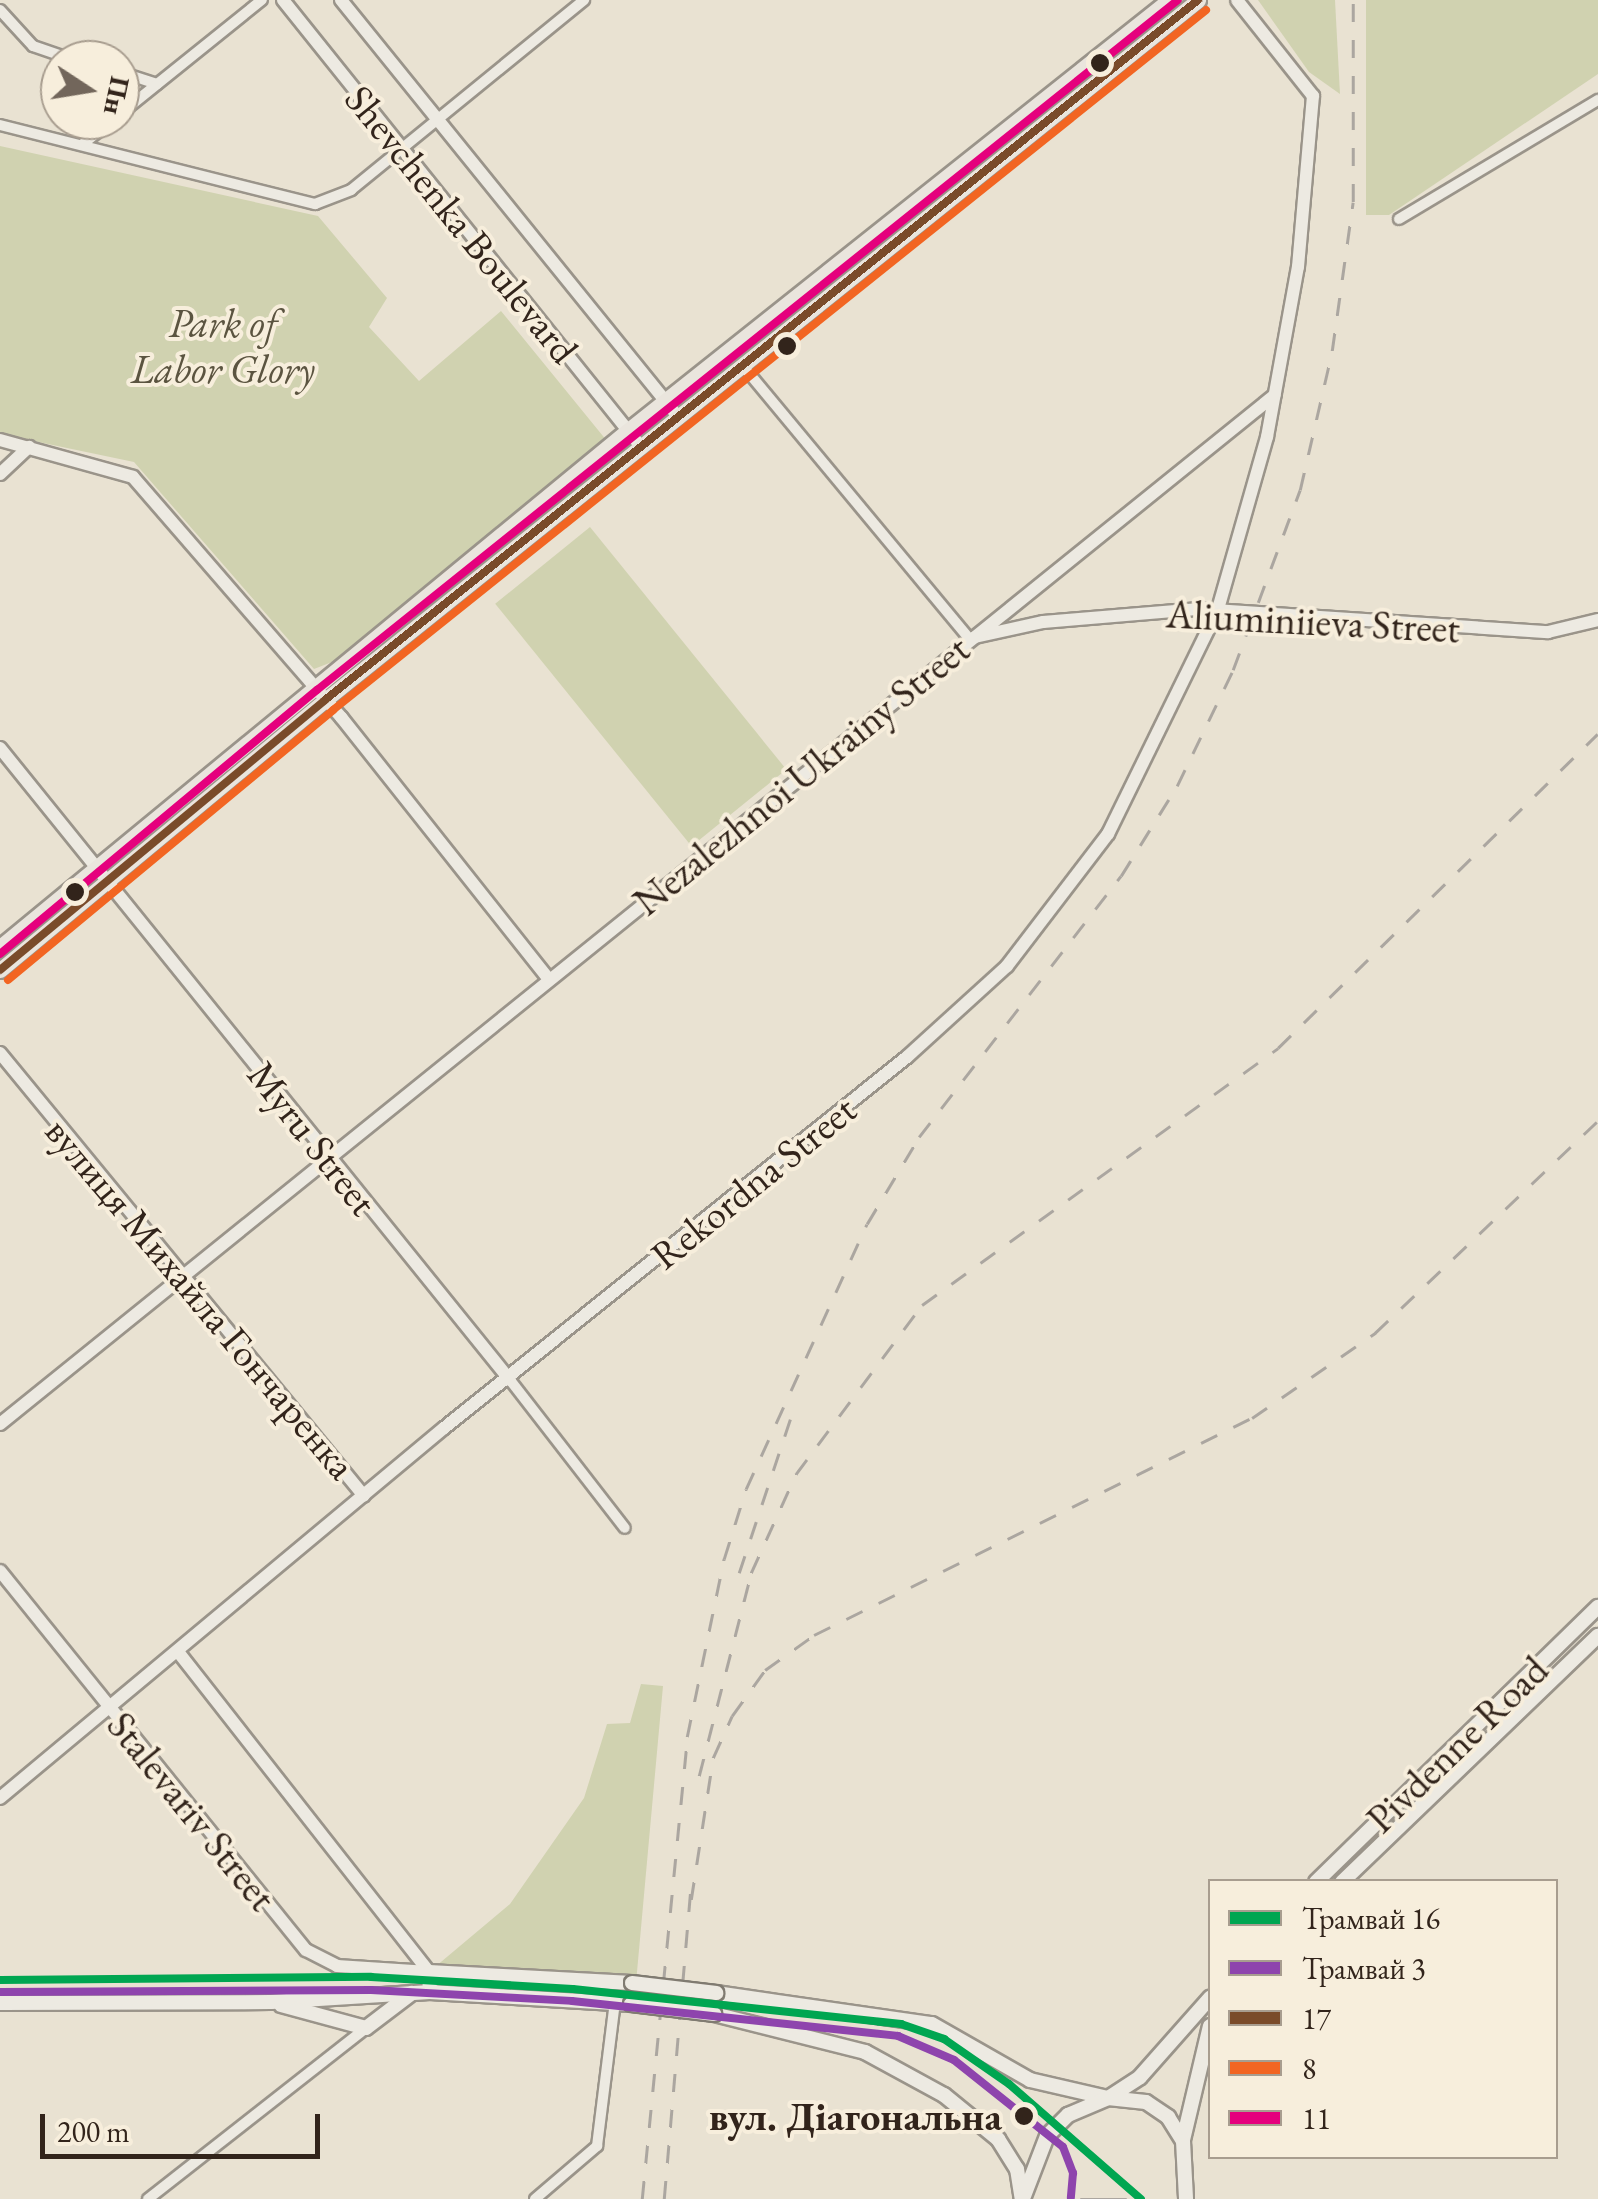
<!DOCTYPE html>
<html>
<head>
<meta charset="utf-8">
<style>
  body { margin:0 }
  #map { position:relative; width:1598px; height:2199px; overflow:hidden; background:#e9e2d2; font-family:"EB Garamond",serif }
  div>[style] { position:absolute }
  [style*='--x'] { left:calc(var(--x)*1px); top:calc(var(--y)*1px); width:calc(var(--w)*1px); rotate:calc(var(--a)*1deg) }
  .green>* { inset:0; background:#d0d2b0; transform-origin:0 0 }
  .roads { filter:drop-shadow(2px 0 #9a948a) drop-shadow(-2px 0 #9a948a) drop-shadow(0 2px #9a948a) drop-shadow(0 -2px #9a948a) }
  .minor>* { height:10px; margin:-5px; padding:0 5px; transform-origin:5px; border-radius:5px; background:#edeae2 }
  .tertiary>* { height:12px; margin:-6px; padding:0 6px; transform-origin:6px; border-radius:6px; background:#edeae2 }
  .secondary>* { height:14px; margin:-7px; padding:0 7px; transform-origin:7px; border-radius:7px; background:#edeae2 }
  .primary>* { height:15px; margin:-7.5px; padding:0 7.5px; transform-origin:7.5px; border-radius:7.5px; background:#eae5dd }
  .tram>* { height:2.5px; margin:-1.25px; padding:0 1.25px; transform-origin:1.25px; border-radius:1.25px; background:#aba6a0 }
  .rail>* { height:2.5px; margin-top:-1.25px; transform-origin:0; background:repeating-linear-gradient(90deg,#aba6a0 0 18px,transparent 0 36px) }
  .bridges { filter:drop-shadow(2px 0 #807b71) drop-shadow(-2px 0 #807b71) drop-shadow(0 2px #807b71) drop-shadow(0 -2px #807b71) }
  .secondary-bridge>* { height:14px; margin:-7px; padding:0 7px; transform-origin:7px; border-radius:7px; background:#edeae2 }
  .bus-1>* { height:8px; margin:-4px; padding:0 4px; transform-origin:4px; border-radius:4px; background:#7a4b2a }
  .bus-2>* { height:8px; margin:-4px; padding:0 4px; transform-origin:4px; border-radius:4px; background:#f26522 }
  .bus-3>* { height:8px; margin:-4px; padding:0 4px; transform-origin:4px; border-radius:4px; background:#e5007d }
  .tram-1>* { height:8px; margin:-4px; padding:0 4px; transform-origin:4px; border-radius:4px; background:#00a651 }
  .tram-2>* { height:8px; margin:-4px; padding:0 4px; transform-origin:4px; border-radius:4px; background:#8e44ad }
  .dots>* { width:28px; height:28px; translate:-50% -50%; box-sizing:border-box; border:5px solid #f7eedc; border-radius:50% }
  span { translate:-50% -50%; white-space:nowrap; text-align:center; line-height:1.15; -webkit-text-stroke:8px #f7eedc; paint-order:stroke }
  .street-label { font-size:40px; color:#32241b }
  .park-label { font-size:40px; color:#5b5440; font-style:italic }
  .stop-label { font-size:40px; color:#32241b; font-weight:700 }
  .right { translate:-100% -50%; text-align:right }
  .legend { position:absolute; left:1208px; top:1879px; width:350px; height:280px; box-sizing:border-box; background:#f7eedc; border:2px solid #a89d8f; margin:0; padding:12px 18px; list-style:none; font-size:30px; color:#32241b }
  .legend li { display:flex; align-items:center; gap:20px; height:50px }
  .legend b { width:50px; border:2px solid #a89d8f }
  .north { position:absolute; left:40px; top:40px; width:100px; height:100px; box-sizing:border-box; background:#f7eedc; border:2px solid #a89d8f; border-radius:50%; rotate:102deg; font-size:28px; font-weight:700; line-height:40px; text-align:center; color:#32241b }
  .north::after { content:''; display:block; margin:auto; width:35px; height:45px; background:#72665b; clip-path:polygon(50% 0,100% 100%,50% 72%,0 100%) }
  .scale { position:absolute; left:40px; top:2114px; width:280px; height:45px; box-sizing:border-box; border:5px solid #32241b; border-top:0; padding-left:12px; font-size:30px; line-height:35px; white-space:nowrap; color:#32241b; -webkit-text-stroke:8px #f7eedc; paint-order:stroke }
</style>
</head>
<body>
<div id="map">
  <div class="green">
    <div style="clip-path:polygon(1258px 0,1335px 0,1340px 94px,1309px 72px)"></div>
    <div style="clip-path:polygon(1366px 0,1598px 0,1598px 74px,1389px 215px,1366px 215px)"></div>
    <div style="clip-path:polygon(0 146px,318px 216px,387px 298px,369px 327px,419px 381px,501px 311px,607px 441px,332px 662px,314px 669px,134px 462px,0 434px)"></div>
    <div style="left:590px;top:527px;width:312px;height:122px;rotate:51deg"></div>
    <div style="clip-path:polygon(641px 1684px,663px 1686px,636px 1983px,429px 1972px,510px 1904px,584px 1798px,607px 1724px,630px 1723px)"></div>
  </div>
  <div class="roads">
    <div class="minor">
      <div style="--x:0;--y:10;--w:49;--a:47.5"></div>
      <div style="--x:33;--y:46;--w:43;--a:18.9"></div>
      <div style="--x:120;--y:72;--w:39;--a:18"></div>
      <div style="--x:120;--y:114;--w:182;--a:-38.8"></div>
      <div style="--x:0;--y:125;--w:325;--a:14.1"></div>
      <div style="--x:315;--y:204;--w:39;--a:-21"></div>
      <div style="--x:351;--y:190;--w:301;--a:-39.2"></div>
      <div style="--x:84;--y:143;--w:36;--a:-39"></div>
      <div style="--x:1399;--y:219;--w:232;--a:-30.9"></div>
      <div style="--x:743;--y:366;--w:354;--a:50.3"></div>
      <div style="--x:510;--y:1380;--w:187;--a:52.2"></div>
      <div style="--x:148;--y:2199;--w:277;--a:-38.1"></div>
      <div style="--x:535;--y:2199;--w:82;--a:-40.5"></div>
      <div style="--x:597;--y:2146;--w:145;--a:-82.9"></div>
    </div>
    <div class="tertiary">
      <div style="--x:283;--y:0;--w:574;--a:51.29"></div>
      <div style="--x:341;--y:0;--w:538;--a:51.04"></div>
      <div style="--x:0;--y:440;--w:138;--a:15.5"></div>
      <div style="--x:133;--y:477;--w:318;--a:49.1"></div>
      <div style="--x:341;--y:717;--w:335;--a:51.6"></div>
      <div style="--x:0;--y:474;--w:40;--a:-43"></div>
      <div style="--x:975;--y:637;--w:70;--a:-12.4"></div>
      <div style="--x:1043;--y:622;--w:157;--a:-4.8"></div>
      <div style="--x:1199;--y:609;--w:350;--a:3.8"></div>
      <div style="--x:1548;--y:632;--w:51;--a:-13.5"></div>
      <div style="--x:0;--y:748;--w:812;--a:51.1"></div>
      <div style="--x:0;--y:1053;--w:573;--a:50.59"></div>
      <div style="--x:0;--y:1424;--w:1638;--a:-38.91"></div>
      <div style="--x:0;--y:1571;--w:487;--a:51.1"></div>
      <div style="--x:306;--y:1950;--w:35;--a:27"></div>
      <div style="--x:337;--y:1966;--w:92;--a:3.7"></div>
      <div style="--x:179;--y:1653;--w:405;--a:51.9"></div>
      <div style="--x:0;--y:1798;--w:578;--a:-39.81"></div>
      <div style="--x:444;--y:1428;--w:593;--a:-38.71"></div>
      <div style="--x:907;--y:1057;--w:135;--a:-42.3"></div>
      <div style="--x:1007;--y:966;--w:166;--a:-52.6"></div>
      <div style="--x:1108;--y:834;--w:250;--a:-63.9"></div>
      <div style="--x:1218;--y:609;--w:179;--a:-74.1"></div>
      <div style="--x:1267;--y:437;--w:173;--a:-79.7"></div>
      <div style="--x:1298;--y:267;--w:172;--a:-85"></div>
      <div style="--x:1313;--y:96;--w:122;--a:-128.4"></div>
    </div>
    <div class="secondary">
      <div style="--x:1316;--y:1882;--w:394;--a:-44.3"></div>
      <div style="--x:1342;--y:1882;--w:355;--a:-43.9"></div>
      <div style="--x:430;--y:1992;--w:201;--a:3.4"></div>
      <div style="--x:716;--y:1993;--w:218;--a:8.2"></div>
      <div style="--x:932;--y:2024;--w:113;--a:29.7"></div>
      <div style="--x:1030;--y:2080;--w:80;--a:13"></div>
      <div style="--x:1108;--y:2098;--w:38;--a:-33"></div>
      <div style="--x:1140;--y:2077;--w:106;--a:-48.5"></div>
      <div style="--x:0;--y:2003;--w:271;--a:-0.2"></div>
      <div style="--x:271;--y:2002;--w:159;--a:-3.6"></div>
      <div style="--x:430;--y:1992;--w:20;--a:-93"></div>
      <div style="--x:429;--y:1972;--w:203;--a:3.1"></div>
      <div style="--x:281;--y:2005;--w:88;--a:15.1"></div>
      <div style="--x:366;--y:2028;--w:58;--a:-37.3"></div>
      <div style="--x:714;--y:2014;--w:156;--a:14.1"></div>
      <div style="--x:865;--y:2052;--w:90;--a:28.6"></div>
      <div style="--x:944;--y:2095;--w:70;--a:39.2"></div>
      <div style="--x:998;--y:2139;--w:36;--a:58"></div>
      <div style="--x:1017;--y:2169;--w:30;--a:81"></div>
      <div style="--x:1183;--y:2140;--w:117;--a:-76.7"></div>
      <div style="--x:1024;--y:2196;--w:64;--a:-69"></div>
      <div style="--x:1047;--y:2136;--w:30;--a:-45"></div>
      <div style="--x:1068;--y:2115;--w:43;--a:-23"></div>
      <div style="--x:1108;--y:2098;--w:38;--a:6"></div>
      <div style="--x:1146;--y:2102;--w:27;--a:34"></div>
      <div style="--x:1168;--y:2117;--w:28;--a:58"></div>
      <div style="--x:1183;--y:2141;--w:58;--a:87"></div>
    </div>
    <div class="primary">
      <div style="--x:0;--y:947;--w:812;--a:-39.45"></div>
      <div style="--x:627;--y:431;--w:692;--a:-38.49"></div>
      <div style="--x:0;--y:970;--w:423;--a:-39.7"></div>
      <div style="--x:325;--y:700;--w:1119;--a:-38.72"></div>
    </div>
  </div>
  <div class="tram">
    <div style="--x:1081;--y:2199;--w:45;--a:0"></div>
  </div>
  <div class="rail">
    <div style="--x:739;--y:1573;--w:174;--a:-71.6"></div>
    <div style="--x:699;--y:1776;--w:210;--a:-75.6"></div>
    <div style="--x:751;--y:1573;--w:109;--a:-65.6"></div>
    <div style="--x:796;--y:1474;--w:211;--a:-53.3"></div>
    <div style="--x:922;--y:1305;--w:439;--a:-35.8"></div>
    <div style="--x:1278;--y:1048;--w:448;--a:-44.5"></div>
    <div style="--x:691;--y:1900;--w:144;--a:-81.2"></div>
    <div style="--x:713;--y:1758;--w:46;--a:-65.7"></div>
    <div style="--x:732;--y:1716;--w:57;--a:-54.3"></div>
    <div style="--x:765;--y:1670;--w:60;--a:-35.5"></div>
    <div style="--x:814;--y:1635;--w:489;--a:-26.4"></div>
    <div style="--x:1252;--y:1418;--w:150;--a:-34.6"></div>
    <div style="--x:1375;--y:1333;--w:308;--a:-43.6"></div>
    <div style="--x:642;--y:2199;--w:464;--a:-84.4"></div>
    <div style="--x:687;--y:1737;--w:182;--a:-78.3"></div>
    <div style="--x:724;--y:1559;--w:73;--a:-72.6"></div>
    <div style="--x:746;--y:1489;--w:291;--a:-65.5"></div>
    <div style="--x:867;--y:1224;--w:101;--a:-59.1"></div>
    <div style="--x:919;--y:1137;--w:330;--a:-52.3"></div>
    <div style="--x:1121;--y:876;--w:106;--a:-58.1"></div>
    <div style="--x:1177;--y:786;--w:129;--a:-64.2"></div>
    <div style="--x:1233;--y:670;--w:192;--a:-69.6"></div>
    <div style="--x:1300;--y:490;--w:143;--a:-77"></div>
    <div style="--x:1332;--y:351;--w:150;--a:-82"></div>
    <div style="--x:1353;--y:202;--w:202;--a:-90"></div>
    <div style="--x:664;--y:2199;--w:314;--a:-85.1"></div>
  </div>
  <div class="bridges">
    <div class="secondary-bridge">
      <div style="--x:632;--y:1983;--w:85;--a:6.8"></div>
      <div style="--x:631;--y:2004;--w:84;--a:6.9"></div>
    </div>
  </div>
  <div class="bus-1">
    <div style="--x:0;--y:970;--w:423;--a:-39.7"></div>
    <div style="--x:325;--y:700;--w:1119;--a:-38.72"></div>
  </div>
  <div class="bus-2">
    <div style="--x:8;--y:980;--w:423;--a:-39.7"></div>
    <div style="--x:333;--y:710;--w:1119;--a:-38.72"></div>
  </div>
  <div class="bus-3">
    <div style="--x:0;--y:954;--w:413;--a:-39.8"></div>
    <div style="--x:317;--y:690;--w:1103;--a:-38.71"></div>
  </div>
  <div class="tram-1">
    <div style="--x:0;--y:1980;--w:371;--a:-0.5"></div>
    <div style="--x:371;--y:1977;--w:202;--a:3.4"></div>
    <div style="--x:573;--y:1989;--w:330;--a:6.1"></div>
    <div style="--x:901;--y:2024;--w:46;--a:19.2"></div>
    <div style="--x:944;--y:2039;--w:79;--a:34.7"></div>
    <div style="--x:1009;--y:2084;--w:175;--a:41.1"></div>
  </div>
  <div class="tram-2">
    <div style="--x:0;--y:1992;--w:371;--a:-0.3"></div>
    <div style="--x:371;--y:1990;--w:201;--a:3.1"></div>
    <div style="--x:572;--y:2001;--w:328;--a:6.1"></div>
    <div style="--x:898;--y:2036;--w:61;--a:23.2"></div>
    <div style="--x:954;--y:2060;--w:139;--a:38.6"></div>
    <div style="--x:1063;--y:2147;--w:28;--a:69"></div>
    <div style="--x:1073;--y:2173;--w:25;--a:95"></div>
  </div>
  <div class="dots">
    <div style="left:1100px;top:63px;background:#32241b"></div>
    <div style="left:787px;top:346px;background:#32241b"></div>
    <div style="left:75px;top:892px;background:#32241b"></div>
    <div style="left:1024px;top:2116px;background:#32241b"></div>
  </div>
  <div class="street-label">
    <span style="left:462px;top:224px;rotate:51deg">Shevchenka Boulevard</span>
    <span style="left:1313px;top:621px;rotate:3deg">Aliuminiieva Street</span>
    <span style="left:801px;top:775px;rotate:-39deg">Nezalezhnoi Ukrainy Street</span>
    <span style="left:313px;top:1138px;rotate:52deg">Myru Street</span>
    <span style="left:753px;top:1182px;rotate:-39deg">Rekordna Street</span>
    <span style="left:201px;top:1298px;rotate:50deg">вулиця Михайла Гончаренка</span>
    <span style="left:1457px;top:1744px;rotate:-44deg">Pivdenne Road</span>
    <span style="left:192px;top:1811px;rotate:51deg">Stalevariv Street</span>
  </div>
  <div class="park-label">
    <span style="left:223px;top:346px">Park of<br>Labor Glory</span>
  </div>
  <div class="stop-label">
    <span class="right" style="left:1002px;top:2116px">вул. Діагональна</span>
  </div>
  <ul class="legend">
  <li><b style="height:12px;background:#00a651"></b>Трамвай 16</li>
  <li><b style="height:12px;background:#8e44ad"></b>Трамвай 3</li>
  <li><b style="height:12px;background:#7a4b2a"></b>17</li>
  <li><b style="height:12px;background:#f26522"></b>8</li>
  <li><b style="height:12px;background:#e5007d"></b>11</li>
  </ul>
  <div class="north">Пн</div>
  <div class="scale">200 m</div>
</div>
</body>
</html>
